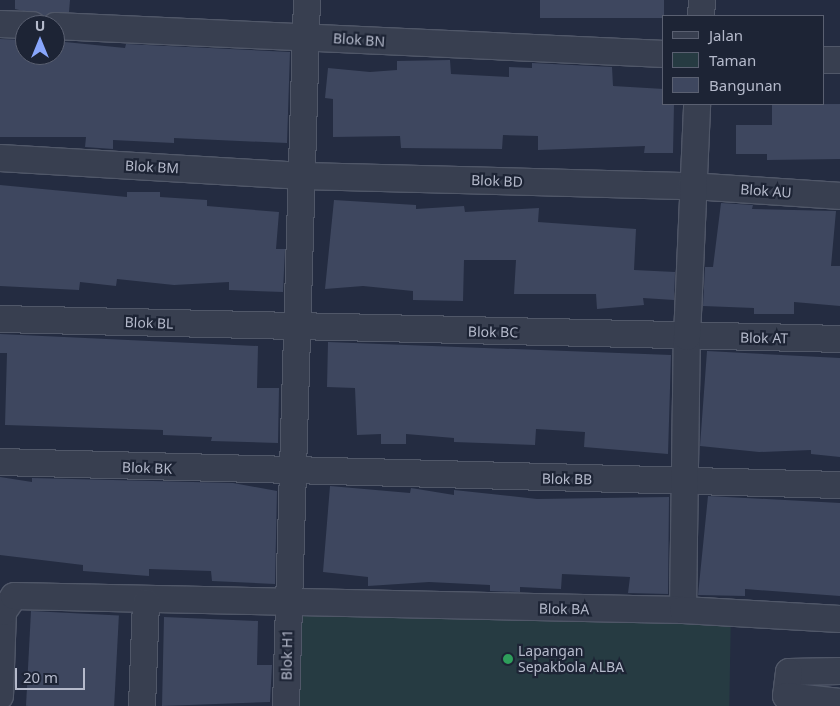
<!DOCTYPE html>
<html>
<head>
<meta charset="utf-8">
<style>
  body { margin:0 }
  #map { position:relative; width:840px; height:706px; overflow:hidden; background:#242c41; font-family:"Noto Sans",sans-serif }
  div>[style] { position:absolute }
  [style*='--x'] { left:calc(var(--x)*1px); top:calc(var(--y)*1px); width:calc(var(--w)*1px); rotate:calc(var(--a)*1deg) }
  .green>* { inset:0; background:#263b42; transform-origin:0 0 }
  .building>* { inset:0; background:#3e475f; transform-origin:0 0 }
  .roads { filter:drop-shadow(1px 0 #505768) drop-shadow(-1px 0 #505768) drop-shadow(0 1px #505768) drop-shadow(0 -1px #505768) }
  .minor>* { height:26px; margin:-13px; padding:0 13px; transform-origin:13px; border-radius:13px; background:#383f50 }
  .dots>* { width:14px; height:14px; translate:-50% -50%; box-sizing:border-box; border:2px solid #1d2435; border-radius:50% }
  span { translate:-50% -50%; white-space:nowrap; text-align:center; line-height:1.15; -webkit-text-stroke:4.5px #1d2435; paint-order:stroke }
  .street-label { font-size:14px; color:#b5bacb }
  .poi-label { font-size:14px; color:#b5bacb }
  .left { translate:0 -50%; text-align:left }
  .legend { position:absolute; left:662px; top:15px; width:162px; height:90px; box-sizing:border-box; background:#1d2435; border:1px solid #5a6071; margin:0; padding:6px 9px; list-style:none; font-size:15px; color:#b5bacb }
  .legend li { display:flex; align-items:center; gap:10px; height:25px }
  .legend b { width:25px; border:1px solid #5a6071 }
  .north { position:absolute; left:15px; top:15px; width:50px; height:50px; box-sizing:border-box; background:#1d2435; border:1px solid #5a6071; border-radius:50%; rotate:0deg; font-size:14px; font-weight:700; line-height:20px; text-align:center; color:#b5bacb }
  .north::after { content:''; display:block; margin:auto; width:18px; height:22px; background:#88a6fc; clip-path:polygon(50% 0,100% 100%,50% 72%,0 100%) }
  .scale { position:absolute; left:15px; top:668px; width:70px; height:22px; box-sizing:border-box; border:2px solid #b5bacb; border-top:0; padding-left:6px; font-size:15px; line-height:18px; white-space:nowrap; color:#b5bacb; -webkit-text-stroke:4px #1d2435; paint-order:stroke }
</style>
</head>
<body>
<div id="map">
  <div class="green">
    <div style="left:288px;top:605px;width:443px;height:101px;rotate:1deg"></div>
  </div>
  <div class="building">
    <div style="clip-path:polygon(15px 0,70px 0,69px 12px,44px 16px,15px 9px)"></div>
    <div style="left:540px;top:0;width:124px;height:18px"></div>
    <div style="clip-path:polygon(0 39px,25px 40px,25px 55px,55px 55px,55px 41px,125px 48px,126px 44px,290px 52px,287px 143px,174px 138px,174px 143px,113px 140px,113px 149px,85px 147px,86px 137px,0 137px)"></div>
    <div style="clip-path:polygon(450px 60px,451px 74px,509px 77px,509px 67px,532px 68px,532px 63px,612px 67px,613px 86px,664px 89px,664px 104px,674px 104px,673px 153px,644px 153px,645px 146px,538px 150px,538px 136px,503px 135px,502px 149px,401px 148px,400px 136px,333px 137px,333px 99px,325px 98px,328px 68px,370px 72px,397px 70px,397px 61px)"></div>
    <div style="clip-path:polygon(772px 104px,840px 104px,840px 159px,767px 160px,767px 154px,736px 154px,736px 125px,772px 125px)"></div>
    <div style="clip-path:polygon(0 185px,127px 197px,127px 192px,160px 192px,160px 197px,207px 200px,207px 206px,279px 212px,276px 249px,285px 249px,283px 292px,229px 290px,229px 282px,174px 285px,117px 279px,116px 286px,80px 282px,79px 290px,0 286px)"></div>
    <div style="clip-path:polygon(334px 200px,416px 205px,416px 209px,464px 206px,465px 212px,539px 208px,538px 222px,636px 229px,634px 270px,675px 272px,674px 300px,643px 298px,644px 305px,597px 309px,596px 294px,514px 294px,516px 260px,464px 260px,463px 301px,413px 300px,413px 291px,363px 286px,325px 289px)"></div>
    <div style="clip-path:polygon(721px 203px,753px 205px,752px 209px,836px 211px,831px 266px,840px 266px,840px 306px,794px 302px,794px 314px,754px 314px,754px 308px,703px 306px,705px 267px,713px 267px)"></div>
    <div style="clip-path:polygon(0 334px,258px 346px,257px 388px,279px 388px,278px 443px,211px 441px,212px 437px,163px 435px,163px 430px,5px 425px,7px 353px,0 353px)"></div>
    <div style="clip-path:polygon(328px 342px,671px 355px,668px 454px,584px 447px,585px 432px,536px 429px,535px 445px,454px 442px,454px 438px,406px 434px,406px 444px,381px 444px,381px 434px,357px 435px,355px 388px,327px 387px)"></div>
    <div style="clip-path:polygon(707px 351px,840px 358px,840px 457px,811px 454px,811px 450px,759px 452px,700px 446px)"></div>
    <div style="clip-path:polygon(0 477px,32px 482px,32px 478px,233px 483px,277px 491px,275px 584px,212px 581px,211px 571px,149px 569px,149px 576px,83px 571px,83px 565px,0 555px)"></div>
    <div style="clip-path:polygon(330px 486px,410px 493px,411px 488px,454px 495px,454px 490px,537px 499px,669px 497px,668px 594px,628px 593px,630px 577px,562px 574px,561px 589px,520px 587px,520px 592px,490px 591px,490px 585px,429px 582px,368px 586px,368px 577px,323px 572px)"></div>
    <div style="clip-path:polygon(708px 496px,840px 503px,840px 596px,745px 589px,745px 596px,698px 595px)"></div>
    <div style="left:31px;top:611px;width:88px;height:95px;rotate:3deg"></div>
    <div style="clip-path:polygon(164px 617px,258px 621px,257px 665px,272px 665px,270px 702px,162px 706px)"></div>
  </div>
  <div class="roads">
    <div class="minor">
      <div style="--x:701;--y:16;--w:16;--a:-86"></div>
      <div style="--x:0;--y:24;--w:33;--a:2"></div>
      <div style="--x:55;--y:26;--w:610;--a:2.63"></div>
      <div style="--x:824;--y:60;--w:16;--a:0"></div>
      <div style="--x:0;--y:158;--w:304;--a:3.4"></div>
      <div style="--x:303;--y:176;--w:388;--a:1.5"></div>
      <div style="--x:691;--y:186;--w:149;--a:3.8"></div>
      <div style="--x:0;--y:319;--w:840;--a:1.36"></div>
      <div style="--x:0;--y:462;--w:840;--a:1.57"></div>
      <div style="--x:683;--y:610;--w:273;--a:-89.2"></div>
      <div style="--x:687;--y:337;--w:233;--a:-87.5"></div>
      <div style="--x:840;--y:671;--w:51;--a:178.9"></div>
      <div style="--x:789;--y:672;--w:24;--a:97"></div>
      <div style="--x:786;--y:696;--w:54;--a:6.3"></div>
      <div style="--x:0;--y:696;--w:84;--a:-88"></div>
      <div style="--x:3;--y:612;--w:19;--a:-55"></div>
      <div style="--x:14;--y:596;--w:669;--a:1.2"></div>
      <div style="--x:683;--y:610;--w:157;--a:3.3"></div>
      <div style="--x:142;--y:706;--w:104;--a:-87.8"></div>
      <div style="--x:286;--y:706;--w:706;--a:-88.3"></div>
    </div>
  </div>
  <div class="dots">
    <div style="left:508px;top:659px;background:#2e9e5b"></div>
  </div>
  <div class="street-label">
    <span style="left:359px;top:40px;rotate:4deg">Blok BN</span>
    <span style="left:152px;top:167px;rotate:3deg">Blok BM</span>
    <span style="left:497px;top:181px;rotate:2deg">Blok BD</span>
    <span style="left:766px;top:191px;rotate:4deg">Blok AU</span>
    <span style="left:149px;top:323px;rotate:2deg">Blok BL</span>
    <span style="left:493px;top:332px;rotate:1deg">Blok BC</span>
    <span style="left:764px;top:338px;rotate:1deg">Blok AT</span>
    <span style="left:147px;top:468px;rotate:2deg">Blok BK</span>
    <span style="left:567px;top:479px;rotate:1deg">Blok BB</span>
    <span style="left:564px;top:609px;rotate:1deg">Blok BA</span>
    <span style="left:287px;top:655px;rotate:-89deg">Blok H1</span>
  </div>
  <div class="poi-label">
    <span class="left" style="left:518px;top:659px">Lapangan<br>Sepakbola ALBA</span>
  </div>
  <ul class="legend">
  <li><b style="height:6px;background:#383f50"></b>Jalan</li>
  <li><b style="height:14px;background:#263b42"></b>Taman</li>
  <li><b style="height:14px;background:#3e475f"></b>Bangunan</li>
  </ul>
  <div class="north">U</div>
  <div class="scale">20 m</div>
</div>
</body>
</html>
